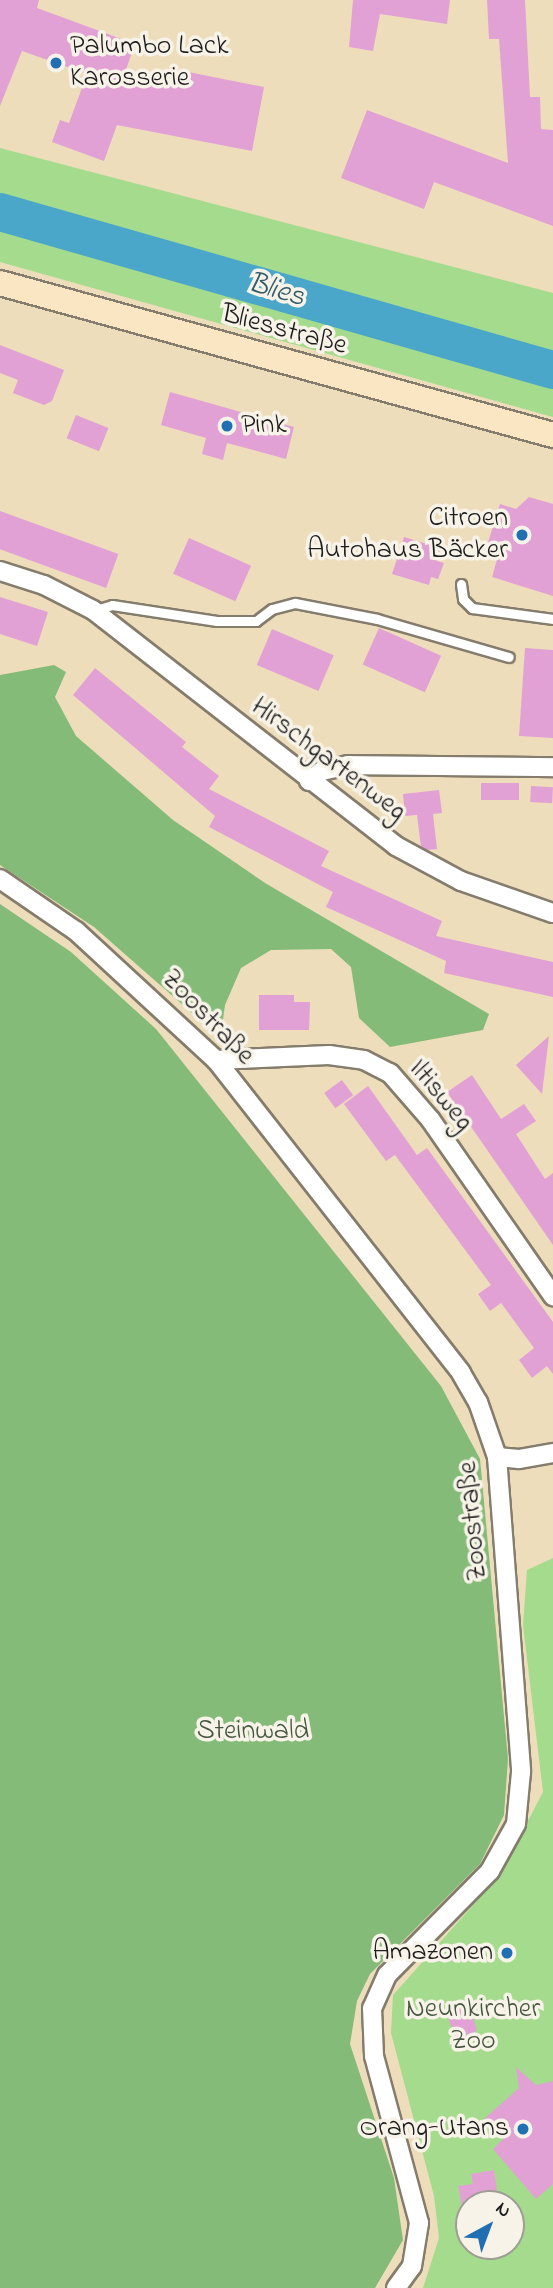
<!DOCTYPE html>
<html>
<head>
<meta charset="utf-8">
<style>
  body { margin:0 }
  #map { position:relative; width:553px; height:2288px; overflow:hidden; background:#edddbb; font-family:"Indie Flower",sans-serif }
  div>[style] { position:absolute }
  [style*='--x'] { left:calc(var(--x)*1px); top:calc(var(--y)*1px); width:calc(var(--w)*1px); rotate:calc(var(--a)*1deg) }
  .green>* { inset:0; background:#a5db8c }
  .forest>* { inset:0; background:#84bb78 }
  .river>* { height:38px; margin:-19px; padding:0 19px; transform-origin:19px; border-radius:19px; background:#4ba7c9 }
  .building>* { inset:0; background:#e2a1d4; transform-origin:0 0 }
  .roads { filter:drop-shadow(2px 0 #847c6c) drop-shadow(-2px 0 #847c6c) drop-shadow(0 2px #847c6c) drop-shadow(0 -2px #847c6c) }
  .service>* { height:9px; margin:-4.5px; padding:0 4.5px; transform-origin:4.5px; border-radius:4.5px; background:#fff }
  .minor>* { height:18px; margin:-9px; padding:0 9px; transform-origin:9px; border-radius:9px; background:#fff }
  .secondary>* { height:24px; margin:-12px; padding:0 12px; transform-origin:12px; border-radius:12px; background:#fbe6c4 }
  .dots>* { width:19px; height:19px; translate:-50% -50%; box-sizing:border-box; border:4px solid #f7f3e8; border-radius:50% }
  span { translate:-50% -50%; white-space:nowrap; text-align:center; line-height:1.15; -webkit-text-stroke:7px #f7f3e8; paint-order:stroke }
  .poi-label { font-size:28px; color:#1c1c1c }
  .left { translate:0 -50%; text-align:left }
  .right { translate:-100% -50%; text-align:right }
  .street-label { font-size:28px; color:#1c1c1c }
  .park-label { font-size:28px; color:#45553e }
  .water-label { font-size:30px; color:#315b6a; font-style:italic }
  .north { position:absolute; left:455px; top:2190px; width:70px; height:70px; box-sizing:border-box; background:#f7f3e8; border:2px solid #9f9d96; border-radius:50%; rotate:41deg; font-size:19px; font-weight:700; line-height:28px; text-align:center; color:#1c1c1c }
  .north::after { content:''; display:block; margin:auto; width:24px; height:32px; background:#1f6fb2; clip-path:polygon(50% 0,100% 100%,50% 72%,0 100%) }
</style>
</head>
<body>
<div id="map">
  <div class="green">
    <div style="clip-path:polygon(0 148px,553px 293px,553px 417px,0 262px)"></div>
    <div style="clip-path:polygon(evenodd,553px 1558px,553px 2288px,423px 2288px,439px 2238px,434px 2196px,391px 2033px,393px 1995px,499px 1876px,543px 1792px,523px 1625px,527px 1570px,553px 1558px,469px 2204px,511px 2204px,511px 2246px,469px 2246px,469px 2204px)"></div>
  </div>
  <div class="forest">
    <div style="clip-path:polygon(54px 665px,66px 672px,55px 697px,76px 736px,173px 820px,265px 883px,489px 1014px,483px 1030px,390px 1047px,359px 1018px,351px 967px,331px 949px,271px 950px,241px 968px,225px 1005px,222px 1027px,209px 1028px,94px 927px,0 865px,0 675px)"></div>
    <div style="clip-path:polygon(0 904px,71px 952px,156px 1029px,441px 1386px,480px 1459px,508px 1759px,504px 1815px,480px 1864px,370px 1974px,357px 2001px,350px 2044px,394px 2178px,403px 2240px,375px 2288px,0 2288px)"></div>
  </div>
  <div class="river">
    <div style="--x:0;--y:212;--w:575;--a:15.95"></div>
  </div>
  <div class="building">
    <div style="clip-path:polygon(0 0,39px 0,37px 8px,135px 44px,123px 78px,164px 86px,168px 68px,264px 87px,252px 151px,117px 125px,104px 161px,52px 142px,60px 120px,69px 123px,87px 74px,22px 51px,0 106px)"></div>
    <div style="clip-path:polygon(353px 0,450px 0,447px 24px,380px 14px,373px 51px,349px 47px)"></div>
    <div style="clip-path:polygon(487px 0,525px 0,530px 97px,540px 97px,541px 129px,553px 130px,553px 226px,434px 182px,424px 209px,341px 178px,367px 110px,508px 163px,499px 39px,489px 39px)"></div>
    <div style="clip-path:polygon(0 345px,64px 370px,52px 401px,44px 405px,13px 393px,18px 380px,0 373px)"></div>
    <div style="clip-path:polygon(170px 392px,294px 427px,286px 459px,227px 443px,223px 460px,202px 454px,206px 438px,161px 425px)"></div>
    <div style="left:76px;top:415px;width:35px;height:25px;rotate:22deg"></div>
    <div style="clip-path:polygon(529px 497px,553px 504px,553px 596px,492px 577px,498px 556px,485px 552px,500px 504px,516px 509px)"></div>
    <div style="left:0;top:511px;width:126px;height:36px;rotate:20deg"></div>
    <div style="clip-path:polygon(404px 537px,440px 548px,437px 561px,444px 563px,438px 579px,431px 577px,429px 585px,392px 574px)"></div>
    <div style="left:189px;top:538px;width:68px;height:39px;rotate:24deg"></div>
    <div style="clip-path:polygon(0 597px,48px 612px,37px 646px,0 634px)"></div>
    <div style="left:379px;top:628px;width:68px;height:40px;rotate:24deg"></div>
    <div style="left:272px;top:629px;width:67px;height:39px;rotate:23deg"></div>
    <div style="clip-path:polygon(525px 648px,553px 650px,553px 738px,519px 736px)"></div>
    <div style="clip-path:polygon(95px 668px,186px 742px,182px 747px,219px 776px,209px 789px,329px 851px,321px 866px,442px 921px,436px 936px,553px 962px,553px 997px,444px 973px,446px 961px,326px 907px,333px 892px,209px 827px,215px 816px,73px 695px)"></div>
    <div style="left:481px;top:783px;width:38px;height:17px"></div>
    <div style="left:531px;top:786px;width:22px;height:16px;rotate:3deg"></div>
    <div style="clip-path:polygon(439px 790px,442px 813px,433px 814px,437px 849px,428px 850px,421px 847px,417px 815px,405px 816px,403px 794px)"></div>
    <div style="clip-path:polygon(259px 995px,294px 995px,294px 1002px,310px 1002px,309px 1030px,259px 1030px)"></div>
    <div style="clip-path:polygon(549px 1036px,542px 1094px,516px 1065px)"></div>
    <div style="clip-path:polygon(472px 1075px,501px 1119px,524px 1104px,536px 1121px,516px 1134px,545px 1179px,553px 1173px,553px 1245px,447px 1092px)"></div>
    <div style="left:342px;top:1080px;width:19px;height:22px;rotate:54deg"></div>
    <div style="clip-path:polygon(368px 1086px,417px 1155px,427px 1148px,553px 1322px,553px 1374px,547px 1366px,532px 1378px,519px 1360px,534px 1348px,501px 1303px,490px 1311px,478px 1294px,491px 1285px,395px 1155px,386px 1161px,344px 1104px)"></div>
    <div style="clip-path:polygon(457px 2002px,468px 2003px,477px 2030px,464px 2041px,457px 2040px,445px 2011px)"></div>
    <div style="clip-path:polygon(516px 2067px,536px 2085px,553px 2081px,553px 2184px,536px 2199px,493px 2149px,503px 2139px,484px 2119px,519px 2088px)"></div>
    <div style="clip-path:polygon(494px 2170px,499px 2204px,462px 2207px,458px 2186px,473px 2184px,471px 2174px)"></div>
  </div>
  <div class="roads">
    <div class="service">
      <div style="--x:461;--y:584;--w:15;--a:82"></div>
      <div style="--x:463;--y:599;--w:13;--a:45"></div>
      <div style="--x:472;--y:608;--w:82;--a:7.7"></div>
      <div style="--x:95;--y:610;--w:18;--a:-16"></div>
      <div style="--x:112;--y:605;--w:106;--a:8.7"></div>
      <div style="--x:217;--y:621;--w:39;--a:0"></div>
      <div style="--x:256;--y:621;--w:20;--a:-37"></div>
      <div style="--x:272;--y:609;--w:24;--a:-15"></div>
      <div style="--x:295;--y:603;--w:84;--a:11"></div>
      <div style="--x:377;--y:619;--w:137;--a:16.1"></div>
    </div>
    <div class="minor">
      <div style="--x:0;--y:571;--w:46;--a:17.7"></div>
      <div style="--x:44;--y:585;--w:55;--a:27"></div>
      <div style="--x:93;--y:610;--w:384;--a:37.9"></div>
      <div style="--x:396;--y:846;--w:74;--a:28.3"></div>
      <div style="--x:461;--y:881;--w:97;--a:19.2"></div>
      <div style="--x:309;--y:781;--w:16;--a:-38"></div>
      <div style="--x:322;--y:771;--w:27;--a:-13"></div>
      <div style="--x:348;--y:765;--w:205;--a:0.6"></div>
      <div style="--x:0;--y:879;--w:92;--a:34.4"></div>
      <div style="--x:76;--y:931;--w:190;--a:42.7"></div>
      <div style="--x:216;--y:1060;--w:397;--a:51.9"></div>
      <div style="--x:461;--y:1373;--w:34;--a:60"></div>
      <div style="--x:478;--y:1402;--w:58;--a:70.9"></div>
      <div style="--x:497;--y:1457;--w:316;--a:85.6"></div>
      <div style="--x:521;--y:1772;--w:52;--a:95.5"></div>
      <div style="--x:516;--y:1824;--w:54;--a:119"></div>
      <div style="--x:490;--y:1871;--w:146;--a:134.7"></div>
      <div style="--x:387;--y:1975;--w:36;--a:114"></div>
      <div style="--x:372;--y:2008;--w:48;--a:87.6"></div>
      <div style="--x:374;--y:2056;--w:173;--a:74.9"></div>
      <div style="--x:419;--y:2223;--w:44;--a:99.2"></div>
      <div style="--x:412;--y:2266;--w:27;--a:126"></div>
      <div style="--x:216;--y:1060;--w:113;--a:-2.5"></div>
      <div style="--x:329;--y:1055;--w:35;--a:8"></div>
      <div style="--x:364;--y:1060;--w:29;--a:27"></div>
      <div style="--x:390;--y:1073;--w:61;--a:49"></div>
      <div style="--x:430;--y:1119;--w:216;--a:55.2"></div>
      <div style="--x:497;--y:1457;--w:22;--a:5"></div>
      <div style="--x:519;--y:1459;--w:35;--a:-10"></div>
    </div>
    <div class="secondary">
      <div style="--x:0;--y:283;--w:574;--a:15.37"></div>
    </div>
  </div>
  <div class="dots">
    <div style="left:56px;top:63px;background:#1f6fb2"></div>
    <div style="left:227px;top:426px;background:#1f6fb2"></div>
    <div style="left:522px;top:535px;background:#1f6fb2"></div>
    <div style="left:507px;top:1953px;background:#1f6fb2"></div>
    <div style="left:523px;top:2129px;background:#1f6fb2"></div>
  </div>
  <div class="poi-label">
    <span class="left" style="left:70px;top:63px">Palumbo Lack<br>Karosserie</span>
    <span class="left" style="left:241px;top:426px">Pink</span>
    <span class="right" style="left:508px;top:535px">Citroen<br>Autohaus Bäcker</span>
    <span class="right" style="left:493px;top:1953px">Amazonen</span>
    <span class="right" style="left:509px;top:2129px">Orang-Utans</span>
  </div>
  <div class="street-label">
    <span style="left:284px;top:331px;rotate:15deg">Bliesstraße</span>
    <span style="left:328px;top:760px;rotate:37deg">Hirschgartenweg</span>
    <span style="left:207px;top:1018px;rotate:46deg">Zoostraße</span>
    <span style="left:440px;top:1096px;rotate:50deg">Iltisweg</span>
    <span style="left:474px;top:1521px;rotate:-95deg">Zoostraße</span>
  </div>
  <div class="park-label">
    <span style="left:253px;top:1732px">Steinwald</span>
    <span style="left:473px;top:2026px">Neunkircher<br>Zoo</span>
  </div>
  <div class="water-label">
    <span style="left:276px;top:291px;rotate:16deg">Blies</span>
  </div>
  <div class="north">N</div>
</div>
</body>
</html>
